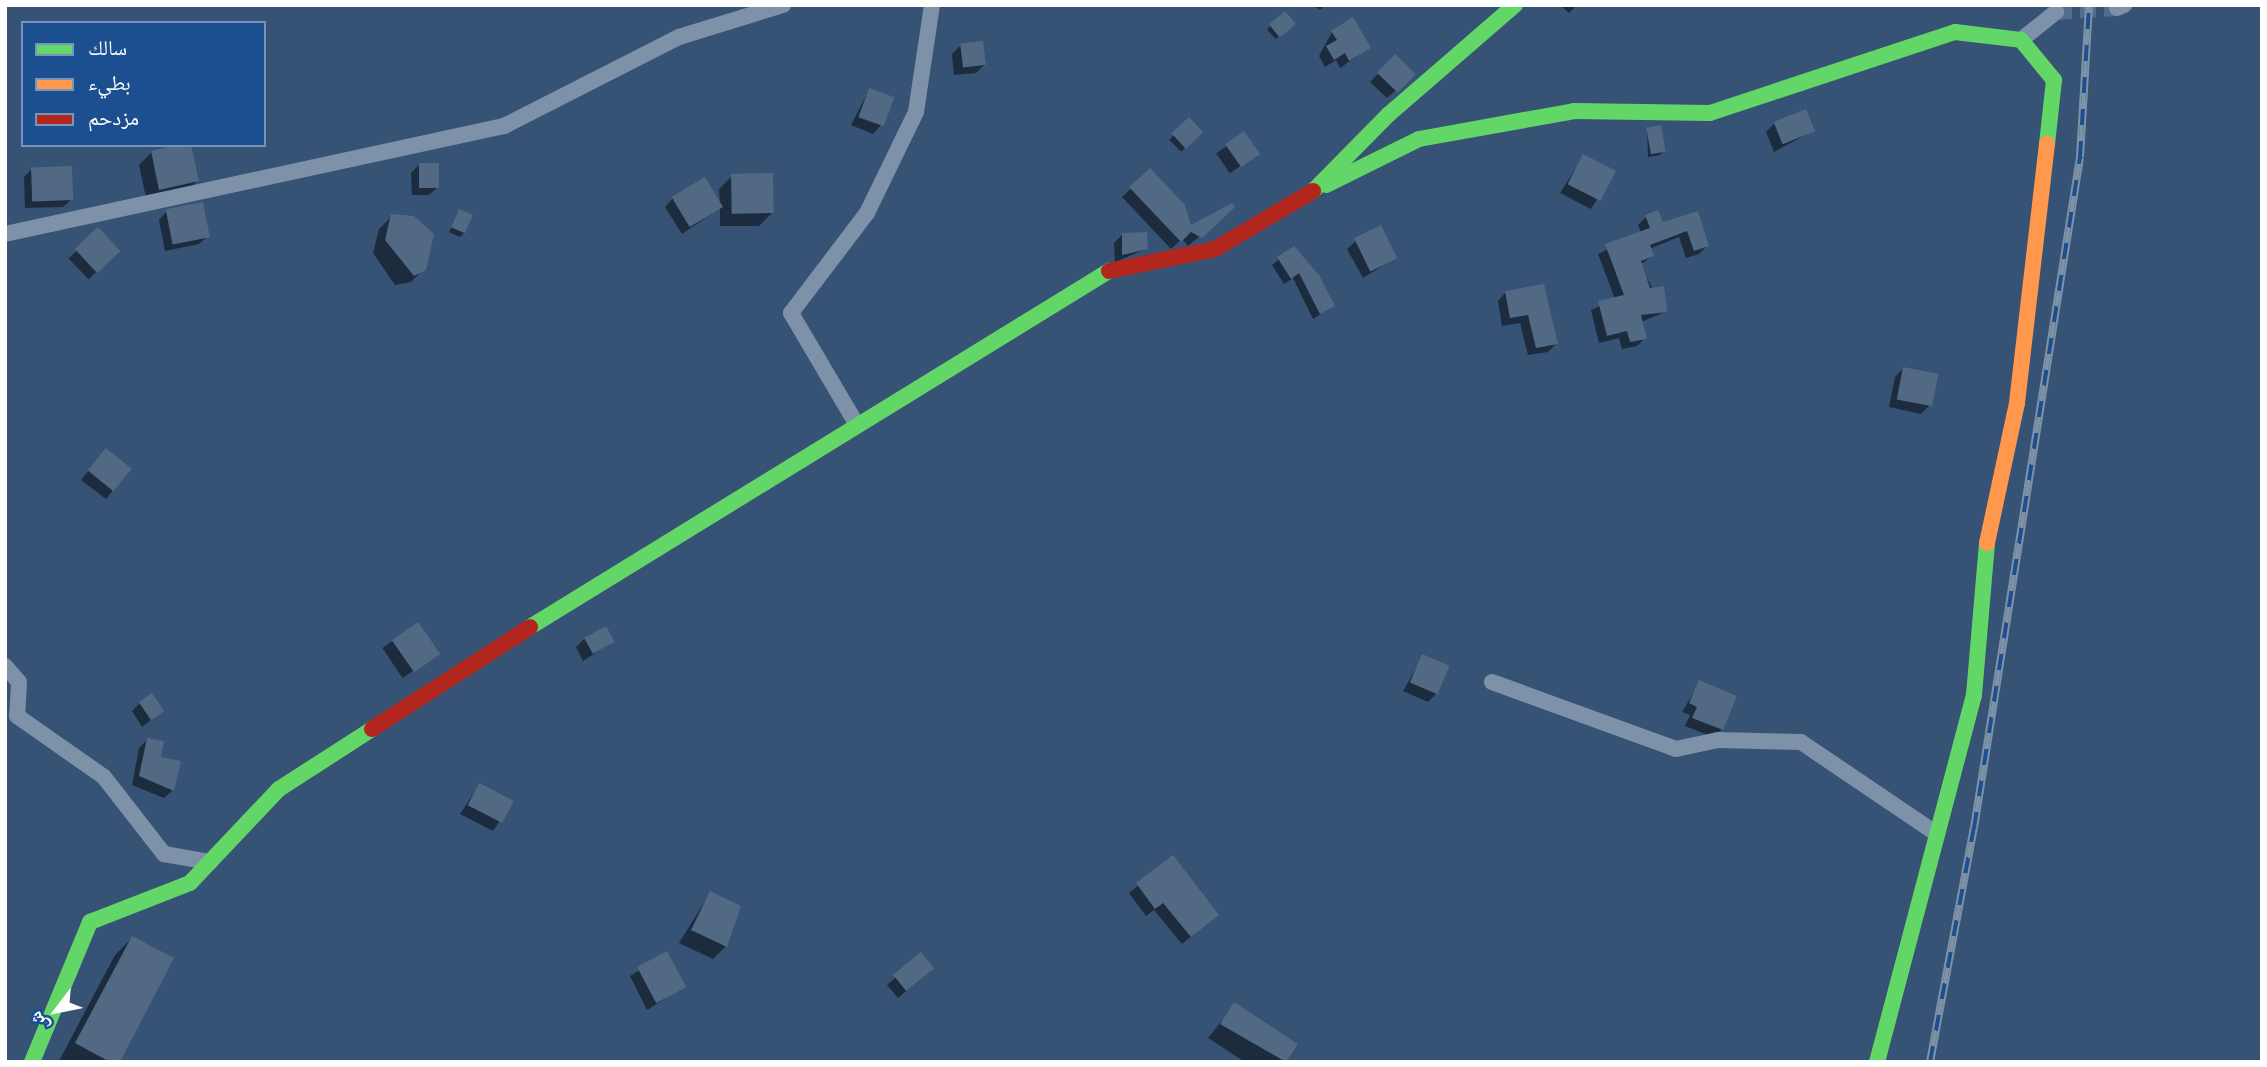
<!DOCTYPE html>
<html>
<head>
<meta charset="utf-8">
<style>
  body { margin:0 }
  #map { position:relative; width:2267px; height:1067px; overflow:hidden; background:#365274; font-family:"Titillium Web","Noto Naskh Arabic",sans-serif }
  div>[style] { position:absolute }
  [style*='--x'] { left:calc(var(--x)*1px); top:calc(var(--y)*1px); width:calc(var(--w)*1px); rotate:calc(var(--a)*1deg) }
  .shadow>* { inset:0; background:#0007; transform-origin:0 0 }
  .building>* { inset:0; background:#526984; transform-origin:0 0 }
  .street-tunnel>* { height:16px; margin-top:-8px; transform-origin:0; background:repeating-linear-gradient(90deg,#546c89 0 16px,transparent 0 24px) }
  .street>* { height:16px; margin:-8px; padding:0 8px; transform-origin:8px; border-radius:8px; background:#7d92a8 }
  .fast>* { height:16px; margin:-8px; padding:0 8px; transform-origin:8px; border-radius:8px; background:#63d668 }
  .slow>* { height:16px; margin:-8px; padding:0 8px; transform-origin:8px; border-radius:8px; background:#ff974d }
  .jam>* { height:16px; margin:-8px; padding:0 8px; transform-origin:8px; border-radius:8px; background:#b3261e }
  .rail>* { height:8px; margin-top:-4px; transform-origin:0; background:repeating-linear-gradient(90deg,#1b4f8f 0 16px,#7e92a7 0 32px); box-sizing:border-box; border-block:2px solid #7e92a7 }
  span { translate:-50% -50%; white-space:nowrap; text-align:center; line-height:1.15; -webkit-text-stroke:6px #1b4f8f; paint-order:stroke }
  .frame { position:absolute; inset:0; border:7px solid #fff; pointer-events:none }
  .legend { position:absolute; left:21px; top:21px; width:245px; height:126px; box-sizing:border-box; background:#1b4f8f; border:2px solid #7695bc; margin:0; padding:9px 12px; list-style:none; font-size:21px; color:#fff }
  .legend li { display:flex; align-items:center; gap:14px; height:35px }
  .legend b { width:35px; border:2px solid #7695bc }
  .north { position:absolute; left:21px; top:976px; width:70px; height:70px; -webkit-text-stroke:5px #1b4f8f; paint-order:stroke; rotate:238deg; font-size:19px; font-weight:700; line-height:28px; text-align:center; color:#fff }
  .north::after { content:''; display:block; margin:auto; width:24px; height:32px; background:#fff; clip-path:polygon(50% 0,100% 100%,50% 72%,0 100%) }
</style>
</head>
<body>
<div id="map">
  <div class="shadow">
    <div style="clip-path:polygon(1313px 5px,1325px 5px,1320px 10px)"></div>
    <div style="clip-path:polygon(1560px 5px,1577px 5px,1569px 13px)"></div>
    <div style="left:1284px;top:14px;width:13px;height:23px;rotate:48deg"></div>
    <div style="clip-path:polygon(1332px 32px,1369px 48px,1340px 68px,1336px 60px,1325px 67px,1319px 56px)"></div>
    <div style="clip-path:polygon(961px 45px,984px 65px,976px 73px,954px 75px,952px 54px)"></div>
    <div style="clip-path:polygon(1395px 57px,1405px 82px,1387px 98px,1370px 82px)"></div>
    <div style="clip-path:polygon(869px 90px,881px 125px,873px 134px,851px 125px)"></div>
    <div style="left:1189px;top:120px;width:17px;height:28px;rotate:45deg"></div>
    <div style="clip-path:polygon(1774px 124px,1813px 131px,1774px 152px,1766px 132px)"></div>
    <div style="clip-path:polygon(1647px 129px,1664px 151px,1660px 155px,1648px 157px)"></div>
    <div style="left:1244px;top:134px;width:24px;height:34px;rotate:55deg"></div>
    <div style="clip-path:polygon(152px 152px,197px 181px,184px 194px,147px 202px,139px 165px)"></div>
    <div style="clip-path:polygon(1583px 157px,1614px 172px,1591px 209px,1560px 193px)"></div>
    <div style="clip-path:polygon(420px 164px,438px 187px,429px 195px,412px 195px,411px 173px)"></div>
    <div style="clip-path:polygon(32px 169px,72px 199px,63px 207px,25px 208px,24px 177px)"></div>
    <div style="clip-path:polygon(1149px 171px,1190px 228px,1224px 215px,1188px 246px,1182px 239px,1171px 249px,1122px 197px)"></div>
    <div style="clip-path:polygon(732px 176px,772px 213px,759px 226px,720px 226px,720px 208px,682px 234px,665px 207px,673px 198px,720px 204px,719px 189px)"></div>
    <div style="clip-path:polygon(167px 211px,208px 236px,199px 244px,165px 251px,159px 220px)"></div>
    <div style="clip-path:polygon(460px 212px,464px 233px,460px 237px,449px 232px)"></div>
    <div style="clip-path:polygon(1697px 213px,1707px 246px,1699px 254px,1686px 258px,1679px 237px,1649px 249px,1652px 256px,1640px 265px,1665px 312px,1641px 322px,1645px 338px,1637px 346px,1622px 349px,1619px 338px,1599px 343px,1591px 310px,1615px 299px,1598px 254px,1641px 233px,1638px 225px,1646px 217px,1662px 224px)"></div>
    <div style="clip-path:polygon(392px 216px,424px 269px,411px 282px,395px 285px,373px 253px,379px 229px)"></div>
    <div style="left:98px;top:230px;width:29px;height:41px;rotate:46deg"></div>
    <div style="clip-path:polygon(1122px 235px,1146px 249px,1115px 262px,1114px 243px)"></div>
    <div style="clip-path:polygon(1356px 241px,1395px 258px,1363px 278px,1347px 249px)"></div>
    <div style="clip-path:polygon(1293px 248px,1333px 306px,1313px 319px,1293px 278px,1284px 284px,1272px 265px)"></div>
    <div style="clip-path:polygon(1506px 292px,1556px 344px,1548px 352px,1528px 355px,1520px 323px,1502px 326px,1498px 301px)"></div>
    <div style="clip-path:polygon(1903px 369px,1930px 405px,1921px 414px,1889px 407px,1895px 377px)"></div>
    <div style="clip-path:polygon(98px 459px,130px 469px,106px 499px,81px 480px)"></div>
    <div style="left:418px;top:624px;width:36px;height:43px;rotate:56deg"></div>
    <div style="clip-path:polygon(584px 639px,612px 642px,583px 661px,576px 647px)"></div>
    <div style="clip-path:polygon(1423px 656px,1436px 694px,1428px 702px,1403px 691px)"></div>
    <div style="clip-path:polygon(1700px 682px,1722px 729px,1713px 737px,1685px 726px,1690px 715px,1682px 712px)"></div>
    <div style="clip-path:polygon(140px 703px,162px 711px,142px 727px,132px 711px)"></div>
    <div style="clip-path:polygon(148px 739px,173px 790px,164px 798px,132px 785px,139px 748px)"></div>
    <div style="clip-path:polygon(479px 785px,512px 802px,493px 831px,460px 814px)"></div>
    <div style="clip-path:polygon(1172px 858px,1208px 923px,1182px 944px,1154px 910px,1146px 916px,1129px 893px)"></div>
    <div style="clip-path:polygon(710px 893px,726px 946px,713px 959px,679px 943px)"></div>
    <div style="clip-path:polygon(132px 938px,118px 1062px,59px 1061px,115px 955px)"></div>
    <div style="clip-path:polygon(667px 953px,684px 987px,647px 1010px,630px 976px)"></div>
    <div style="clip-path:polygon(921px 955px,924px 976px,898px 998px,887px 985px)"></div>
    <div style="clip-path:polygon(1234px 1005px,1295px 1044px,1284px 1062px,1245px 1062px,1208px 1038px)"></div>
  </div>
  <div class="building">
    <div style="left:1285px;top:11px;width:17px;height:21px;rotate:50deg"></div>
    <div style="clip-path:polygon(1353px 17px,1371px 48px,1349px 61px,1345px 53px,1334px 60px,1326px 46px,1337px 40px,1331px 31px)"></div>
    <div style="left:983px;top:41px;width:24px;height:23px;rotate:83deg"></div>
    <div style="left:1395px;top:54px;width:29px;height:26px;rotate:44deg"></div>
    <div style="left:869px;top:88px;width:27px;height:31px;rotate:20deg"></div>
    <div style="left:1806px;top:109px;width:24px;height:35px;rotate:68deg"></div>
    <div style="left:1189px;top:117px;width:21px;height:24px;rotate:47deg"></div>
    <div style="left:1661px;top:125px;width:27px;height:15px;rotate:80deg"></div>
    <div style="left:1244px;top:131px;width:28px;height:23px;rotate:55deg"></div>
    <div style="clip-path:polygon(175px 145px,191px 145px,199px 181px,159px 190px,151px 151px)"></div>
    <div style="left:1583px;top:154px;width:37px;height:34px;rotate:27deg"></div>
    <div style="left:419px;top:163px;width:20px;height:25px"></div>
    <div style="left:72px;top:166px;width:34px;height:41px;rotate:88deg"></div>
    <div style="clip-path:polygon(1150px 168px,1185px 205px,1191px 225px,1232px 203px,1235px 207px,1202px 238px,1191px 232px,1181px 242px,1129px 187px)"></div>
    <div style="left:773px;top:173px;width:40px;height:42px;rotate:89deg"></div>
    <div style="left:705px;top:177px;width:35px;height:39px;rotate:59deg"></div>
    <div style="left:203px;top:202px;width:36px;height:38px;rotate:79deg"></div>
    <div style="left:459px;top:209px;width:15px;height:20px;rotate:23deg"></div>
    <div style="clip-path:polygon(1658px 210px,1663px 222px,1698px 211px,1709px 246px,1694px 251px,1687px 231px,1650px 245px,1654px 256px,1641px 261px,1650px 288px,1664px 286px,1667px 312px,1641px 315px,1647px 339px,1630px 342px,1627px 331px,1607px 336px,1598px 301px,1624px 295px,1605px 244px,1650px 228px,1645px 215px)"></div>
    <div style="clip-path:polygon(391px 214px,414px 216px,434px 234px,426px 270px,414px 276px,385px 240px)"></div>
    <div style="left:1381px;top:225px;width:37px;height:30px;rotate:64deg"></div>
    <div style="left:98px;top:227px;width:33px;height:32px;rotate:47deg"></div>
    <div style="clip-path:polygon(1147px 232px,1148px 249px,1122px 255px,1122px 233px)"></div>
    <div style="clip-path:polygon(1294px 246px,1319px 275px,1335px 306px,1320px 314px,1299px 273px,1291px 279px,1277px 257px)"></div>
    <div style="clip-path:polygon(1544px 284px,1558px 344px,1536px 348px,1528px 315px,1510px 318px,1505px 291px)"></div>
    <div style="left:1903px;top:367px;width:36px;height:33px;rotate:11deg"></div>
    <div style="left:106px;top:448px;width:33px;height:29px;rotate:39deg"></div>
    <div style="left:418px;top:622px;width:39px;height:32px;rotate:55deg"></div>
    <div style="left:606px;top:626px;width:18px;height:25px;rotate:61deg"></div>
    <div style="left:1422px;top:654px;width:30px;height:31px;rotate:23deg"></div>
    <div style="clip-path:polygon(1699px 680px,1737px 696px,1723px 730px,1692px 718px,1697px 707px,1689px 703px)"></div>
    <div style="left:152px;top:693px;width:22px;height:16px;rotate:56deg"></div>
    <div style="clip-path:polygon(147px 738px,164px 741px,161px 757px,181px 761px,174px 791px,139px 776px)"></div>
    <div style="left:479px;top:783px;width:39px;height:25px;rotate:27deg"></div>
    <div style="clip-path:polygon(1173px 855px,1219px 915px,1191px 937px,1163px 903px,1155px 909px,1136px 883px)"></div>
    <div style="clip-path:polygon(710px 891px,741px 906px,727px 947px,691px 930px)"></div>
    <div style="clip-path:polygon(132px 936px,174px 958px,120px 1062px,110px 1062px,75px 1043px)"></div>
    <div style="left:667px;top:951px;width:41px;height:34px;rotate:62deg"></div>
    <div style="left:921px;top:952px;width:21px;height:36px;rotate:51deg"></div>
    <div style="clip-path:polygon(1234px 1002px,1298px 1044px,1286px 1062px,1220px 1024px)"></div>
  </div>
  <div class="street-tunnel">
    <div style="--x:2056;--y:12;--w:61;--a:-3.8"></div>
  </div>
  <div class="street">
    <div style="--x:2117;--y:8;--w:8;--a:-23"></div>
    <div style="--x:2021;--y:40;--w:45;--a:-38.7"></div>
    <div style="--x:5;--y:234;--w:511;--a:-12.21"></div>
    <div style="--x:504;--y:126;--w:196;--a:-27"></div>
    <div style="--x:679;--y:37;--w:109;--a:-17.1"></div>
    <div style="--x:857;--y:425;--w:130;--a:-120.5"></div>
    <div style="--x:791;--y:313;--w:126;--a:-52.8"></div>
    <div style="--x:867;--y:213;--w:112;--a:-64.1"></div>
    <div style="--x:916;--y:112;--w:108;--a:-81.5"></div>
    <div style="--x:5;--y:666;--w:21;--a:49"></div>
    <div style="--x:19;--y:682;--w:34;--a:93"></div>
    <div style="--x:17;--y:716;--w:106;--a:35"></div>
    <div style="--x:104;--y:777;--w:98;--a:52.1"></div>
    <div style="--x:164;--y:854;--w:47;--a:9.9"></div>
    <div style="--x:1492;--y:682;--w:196;--a:20"></div>
    <div style="--x:1676;--y:749;--w:43;--a:-12.1"></div>
    <div style="--x:1718;--y:740;--w:83;--a:1.4"></div>
    <div style="--x:1801;--y:742;--w:164;--a:34.1"></div>
  </div>
  <div class="fast">
    <div style="--x:1326;--y:185;--w:104;--a:-26.3"></div>
    <div style="--x:1419;--y:139;--w:158;--a:-10.2"></div>
    <div style="--x:1574;--y:111;--w:136;--a:0.8"></div>
    <div style="--x:1710;--y:113;--w:258;--a:-18.3"></div>
    <div style="--x:1955;--y:32;--w:66;--a:6.9"></div>
    <div style="--x:2021;--y:40;--w:52;--a:50.5"></div>
    <div style="--x:2054;--y:80;--w:64;--a:96.2"></div>
    <div style="--x:1313;--y:191;--w:107;--a:-45.4"></div>
    <div style="--x:1388;--y:115;--w:168;--a:-40.9"></div>
    <div style="--x:530;--y:627;--w:680;--a:-31.59"></div>
    <div style="--x:32;--y:1062;--w:152;--a:-67.5"></div>
    <div style="--x:90;--y:922;--w:107;--a:-21.3"></div>
    <div style="--x:190;--y:883;--w:129;--a:-46.6"></div>
    <div style="--x:279;--y:789;--w:111;--a:-32.8"></div>
    <div style="--x:1877;--y:1062;--w:380;--a:-75.2"></div>
    <div style="--x:1974;--y:695;--w:153;--a:-85.1"></div>
  </div>
  <div class="slow">
    <div style="--x:1987;--y:543;--w:143;--a:-77.9"></div>
    <div style="--x:2017;--y:403;--w:261;--a:-83.4"></div>
  </div>
  <div class="jam">
    <div style="--x:1109;--y:271;--w:108;--a:-11.7"></div>
    <div style="--x:1215;--y:249;--w:114;--a:-30.6"></div>
    <div style="--x:372;--y:729;--w:188;--a:-32.8"></div>
  </div>
  <div class="rail">
    <div style="--x:1930;--y:1062;--w:238;--a:-79.4"></div>
    <div style="--x:1974;--y:828;--w:679;--a:-81.02"></div>
    <div style="--x:2080;--y:157;--w:152;--a:-86.6"></div>
  </div>
  <div class="frame"></div>
  <ul class="legend">
  <li><b style="height:9px;background:#63d668"></b>سالك</li>
  <li><b style="height:9px;background:#ff974d"></b>بطيء</li>
  <li><b style="height:9px;background:#b3261e"></b>مزدحم</li>
  </ul>
  <div class="north">ش</div>
</div>
</body>
</html>
